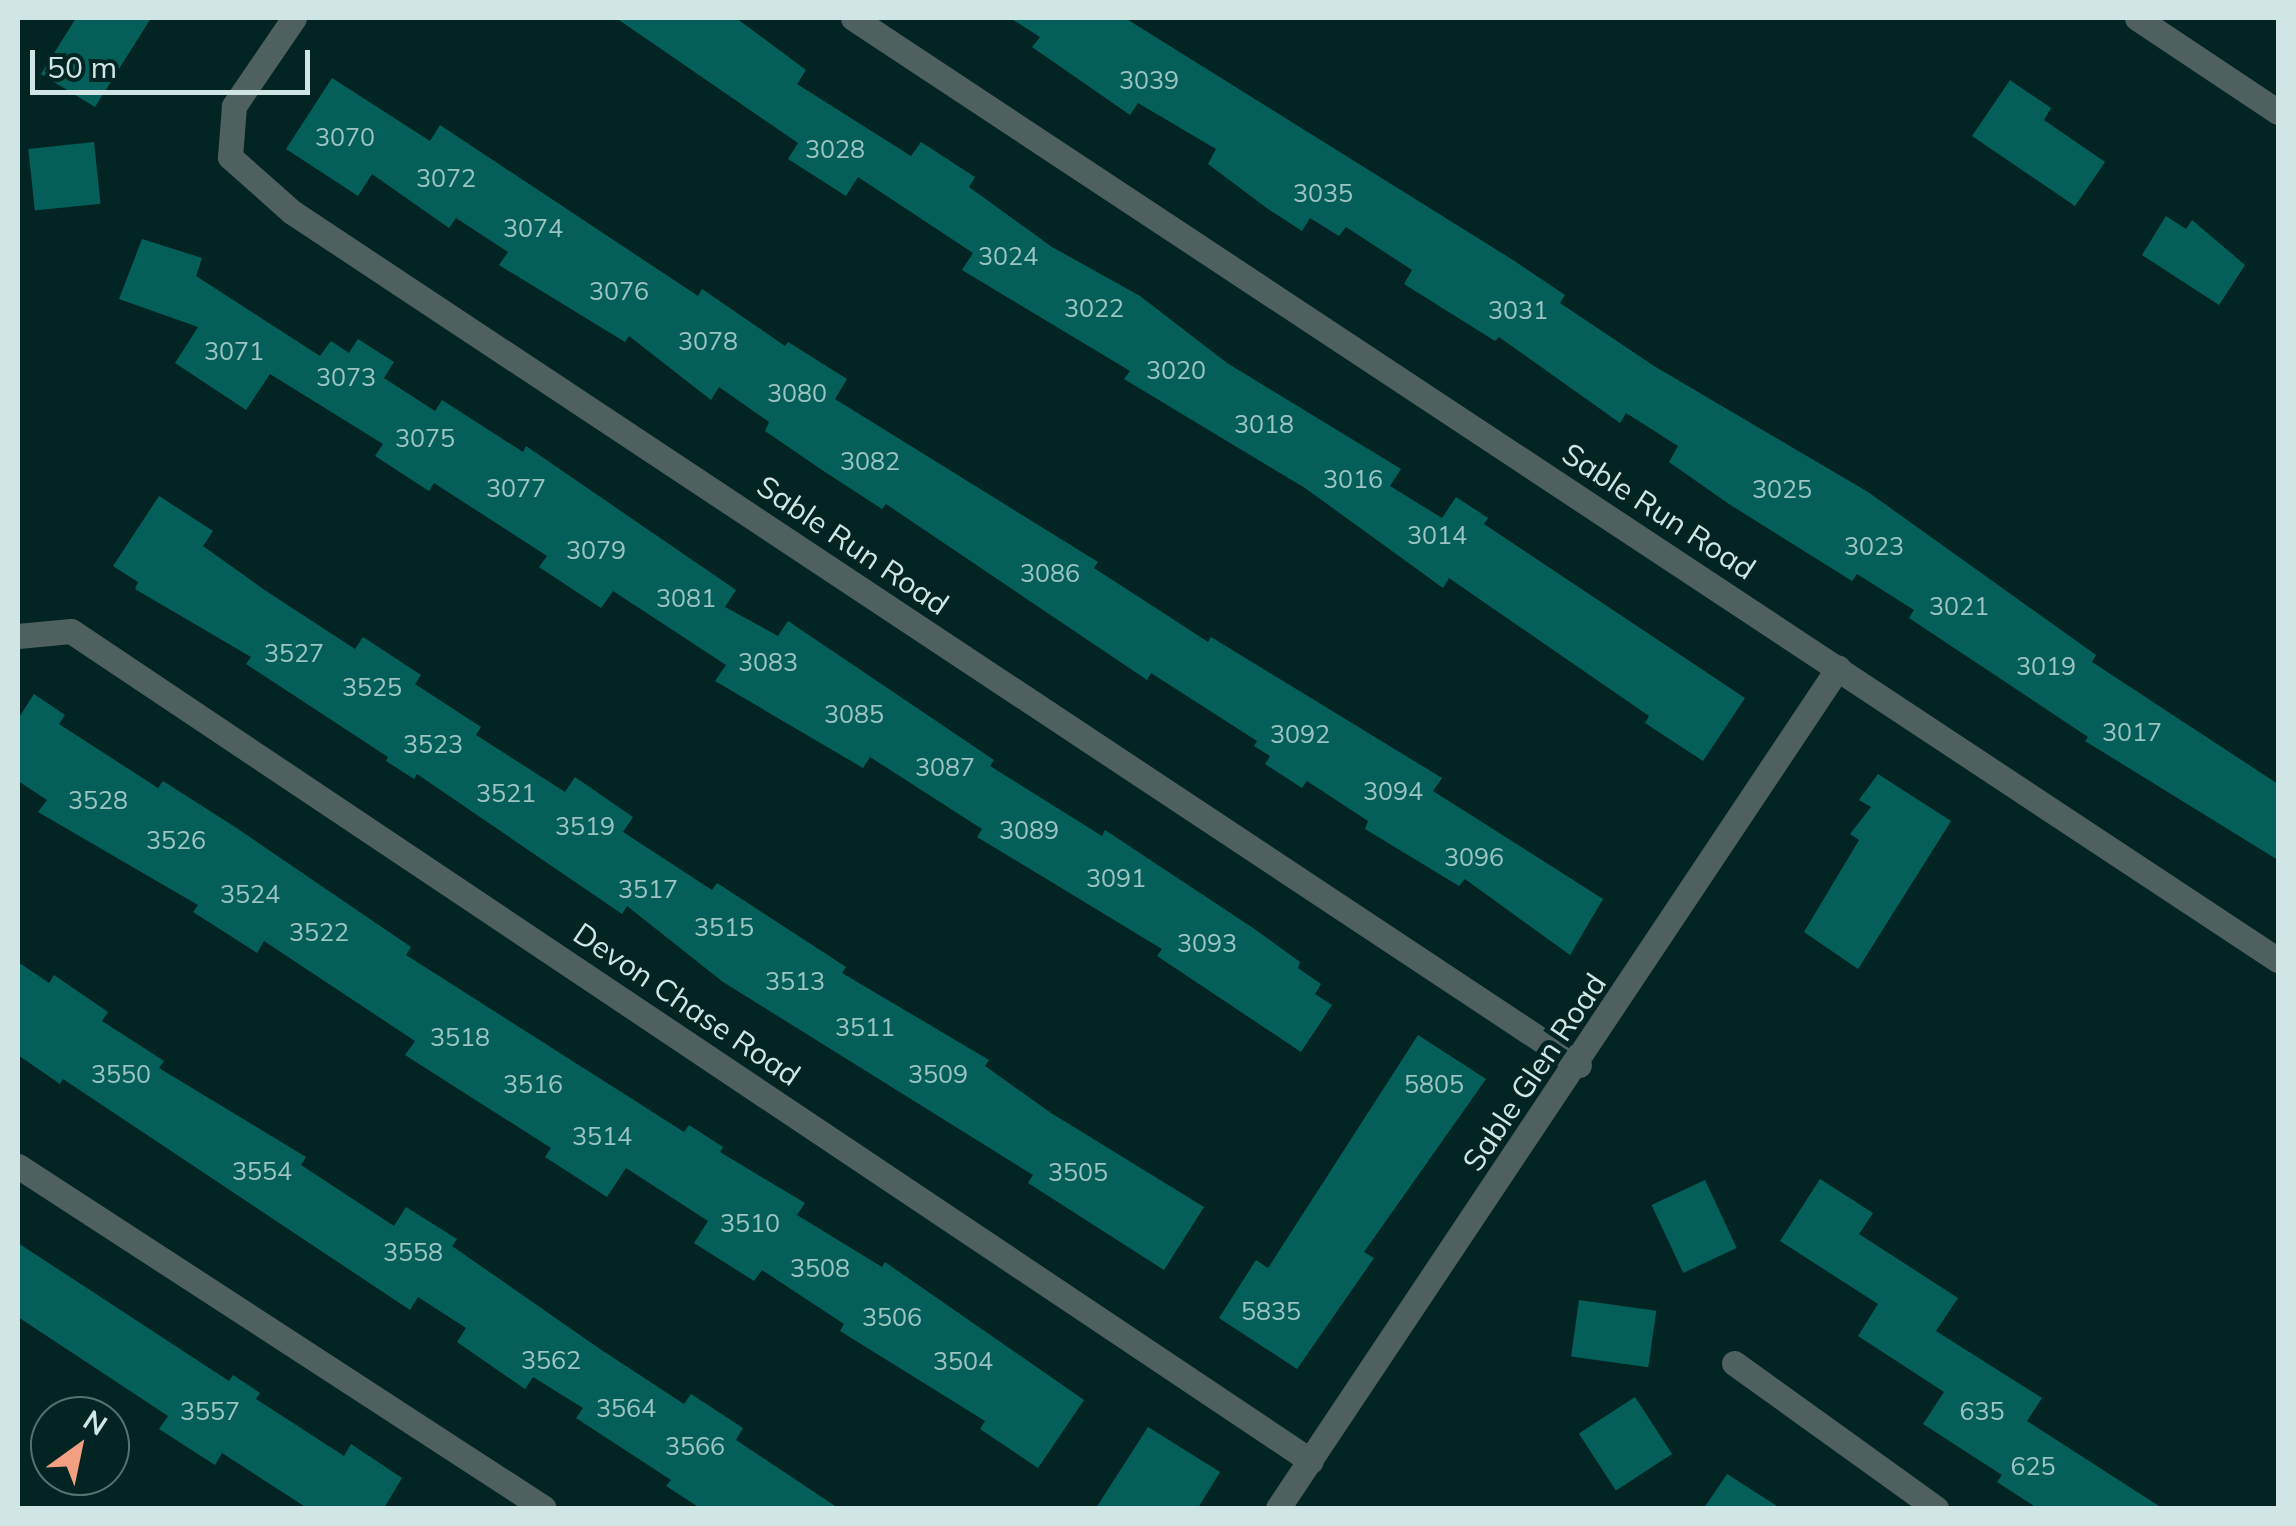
<!DOCTYPE html>
<html>
<head>
<meta charset="utf-8">
<style>
  body { margin:0 }
  #map { position:relative; width:2296px; height:1526px; overflow:hidden; background:#022523; font-family:Mulish,sans-serif }
  div>[style] { position:absolute }
  [style*='--x'] { left:calc(var(--x)*1px); top:calc(var(--y)*1px); width:calc(var(--w)*1px); rotate:calc(var(--a)*1deg) }
  .building>* { inset:0; background:#045f5a; transform-origin:0 0 }
  .minor>* { height:25px; margin:-12.5px; padding:0 12.5px; transform-origin:12.5px; border-radius:12.5px; background:#4f615f }
  span { translate:-50% -50%; white-space:nowrap; text-align:center; line-height:1.15; -webkit-text-stroke:10px #022523; paint-order:stroke }
  .number-label { font-size:25px; color:#9cc4c2 }
  .number-label span { -webkit-text-stroke-width:0 }
  .street-label { font-size:30px; color:#cfe6e4 }
  .frame { position:absolute; inset:0; border:20px solid #cfe6e4; pointer-events:none }
  .north { position:absolute; left:30px; top:1396px; width:100px; height:100px; box-sizing:border-box; background:#022523; border:2px solid #547270; border-radius:50%; rotate:33deg; font-size:28px; font-weight:700; line-height:40px; text-align:center; color:#cfe6e4 }
  .north::after { content:''; display:block; margin:auto; width:35px; height:45px; background:#f2a081; clip-path:polygon(50% 0,100% 100%,50% 72%,0 100%) }
  .scale { position:absolute; left:30px; top:50px; width:280px; height:45px; box-sizing:border-box; border:5px solid #cfe6e4; border-top:0; padding-left:12px; font-size:30px; line-height:35px; white-space:nowrap; color:#cfe6e4; -webkit-text-stroke:8px #022523; paint-order:stroke }
</style>
</head>
<body>
<div id="map">
  <div class="building">
    <div style="clip-path:polygon(76px 18px,151px 18px,95px 107px,41px 74px)"></div>
    <div style="clip-path:polygon(616px 18px,736px 18px,806px 70px,797px 84px,911px 156px,921px 142px,975px 177px,969px 187px,1052px 247px,1140px 296px,1227px 363px,1401px 469px,1390px 486px,1442px 518px,1456px 497px,1488px 518px,1484px 524px,1745px 698px,1703px 761px,1645px 723px,1649px 716px,1449px 578px,1443px 588px,1305px 488px,1124px 379px,1130px 371px,962px 270px,973px 253px,858px 177px,846px 196px,788px 159px,798px 143px)"></div>
    <div style="clip-path:polygon(1010px 18px,1125px 18px,1513px 260px,1565px 295px,1560px 303px,1654px 366px,1868px 492px,2096px 655px,2092px 662px,2278px 784px,2278px 860px,2085px 741px,2088px 737px,1909px 618px,1914px 610px,1857px 574px,1852px 581px,1729px 504px,1669px 462px,1678px 446px,1626px 413px,1620px 423px,1499px 337px,1495px 341px,1404px 284px,1412px 270px,1346px 227px,1339px 236px,1310px 218px,1302px 231px,1268px 209px,1208px 164px,1216px 149px,1138px 103px,1130px 115px,1032px 47px,1040px 37px)"></div>
    <div style="clip-path:polygon(332px 78px,430px 141px,440px 125px,698px 296px,702px 289px,785px 346px,788px 342px,847px 379px,835px 399px,1098px 562px,1094px 568px,1208px 642px,1211px 637px,1442px 778px,1433px 791px,1603px 899px,1570px 955px,1465px 879px,1459px 886px,1365px 829px,1368px 821px,1307px 781px,1302px 788px,1265px 764px,1270px 756px,1254px 746px,1257px 741px,1151px 673px,1147px 680px,886px 504px,882px 509px,822px 470px,765px 431px,769px 422px,719px 387px,711px 400px,629px 336px,625px 342px,499px 265px,508px 252px,456px 218px,449px 228px,372px 174px,358px 196px,286px 149px)"></div>
    <div style="clip-path:polygon(2010px 80px,2051px 108px,2044px 120px,2105px 162px,2075px 206px,1972px 136px)"></div>
    <div style="left:94px;top:142px;width:62px;height:66px;rotate:84deg"></div>
    <div style="clip-path:polygon(2166px 216px,2186px 229px,2192px 220px,2245px 265px,2219px 305px,2142px 255px)"></div>
    <div style="clip-path:polygon(142px 239px,202px 258px,196px 276px,320px 356px,331px 341px,349px 353px,358px 339px,394px 362px,384px 378px,435px 411px,442px 400px,523px 452px,526px 446px,736px 590px,725px 607px,778px 636px,788px 621px,994px 760px,990px 766px,1102px 836px,1105px 830px,1256px 930px,1300px 962px,1298px 968px,1321px 984px,1315px 994px,1332px 1005px,1301px 1052px,1157px 956px,1162px 949px,977px 837px,982px 829px,870px 757px,863px 768px,715px 681px,726px 665px,613px 591px,601px 608px,539px 567px,547px 556px,434px 483px,429px 491px,375px 456px,383px 444px,270px 374px,246px 410px,175px 363px,198px 327px,119px 299px)"></div>
    <div style="clip-path:polygon(159px 496px,213px 531px,203px 546px,266px 591px,355px 649px,363px 637px,421px 675px,415px 684px,481px 727px,476px 735px,565px 792px,575px 777px,633px 817px,623px 832px,712px 890px,717px 883px,846px 967px,842px 973px,989px 1060px,985px 1066px,1051px 1113px,1204px 1207px,1164px 1270px,1028px 1183px,1033px 1175px,723px 982px,627px 906px,622px 914px,417px 774px,414px 779px,386px 761px,388px 757px,246px 664px,251px 657px,135px 589px,138px 582px,113px 566px)"></div>
    <div style="clip-path:polygon(34px 694px,65px 715px,59px 724px,158px 788px,163px 781px,235px 827px,411px 947px,406px 955px,684px 1132px,689px 1125px,723px 1147px,720px 1152px,805px 1203px,797px 1215px,882px 1267px,885px 1262px,1084px 1400px,1038px 1468px,980px 1429px,985px 1421px,840px 1331px,844px 1324px,762px 1270px,754px 1281px,694px 1243px,708px 1221px,626px 1168px,607px 1197px,545px 1157px,551px 1148px,405px 1055px,415px 1041px,264px 941px,257px 953px,193px 912px,198px 905px,38px 812px,47px 800px,18px 781px,18px 719px)"></div>
    <div style="clip-path:polygon(1878px 774px,1951px 821px,1858px 969px,1804px 932px,1859px 840px,1850px 834px,1871px 807px,1859px 800px)"></div>
    <div style="clip-path:polygon(18px 962px,49px 983px,54px 975px,108px 1012px,102px 1021px,164px 1061px,159px 1068px,306px 1157px,301px 1165px,394px 1226px,406px 1207px,457px 1239px,452px 1246px,600px 1349px,684px 1404px,691px 1394px,743px 1428px,736px 1440px,838px 1508px,700px 1508px,666px 1486px,671px 1480px,576px 1418px,583px 1408px,533px 1377px,525px 1389px,457px 1342px,466px 1328px,418px 1297px,410px 1310px,63px 1079px,60px 1084px,18px 1055px)"></div>
    <div style="clip-path:polygon(1418px 1035px,1486px 1079px,1364px 1252px,1374px 1258px,1297px 1369px,1219px 1318px,1256px 1260px,1268px 1268px)"></div>
    <div style="clip-path:polygon(1820px 1179px,1873px 1213px,1859px 1234px,1958px 1298px,1936px 1331px,2042px 1398px,2027px 1421px,2162px 1508px,2037px 1508px,1997px 1482px,2002px 1475px,1923px 1424px,1944px 1392px,1858px 1336px,1878px 1304px,1780px 1241px)"></div>
    <div style="left:1705px;top:1180px;width:75px;height:59px;rotate:65deg"></div>
    <div style="clip-path:polygon(18px 1243px,229px 1381px,233px 1375px,260px 1393px,256px 1399px,344px 1456px,351px 1444px,402px 1478px,384px 1508px,307px 1508px,222px 1453px,215px 1465px,159px 1429px,168px 1416px,18px 1317px)"></div>
    <div style="left:1579px;top:1300px;width:78px;height:57px;rotate:8deg"></div>
    <div style="left:1635px;top:1397px;width:68px;height:67px;rotate:57deg"></div>
    <div style="clip-path:polygon(1148px 1427px,1220px 1472px,1198px 1508px,1096px 1508px)"></div>
    <div style="clip-path:polygon(1727px 1474px,1780px 1508px,1704px 1508px)"></div>
  </div>
  <div class="minor">
    <div style="--x:294;--y:18;--w:107;--a:124.3"></div>
    <div style="--x:234;--y:106;--w:51;--a:94.5"></div>
    <div style="--x:230;--y:157;--w:83;--a:41.6"></div>
    <div style="--x:292;--y:212;--w:1544;--a:33.54"></div>
    <div style="--x:853;--y:18;--w:1708;--a:33.47"></div>
    <div style="--x:2137;--y:18;--w:169;--a:33.7"></div>
    <div style="--x:18;--y:636;--w:53;--a:-5.4"></div>
    <div style="--x:71;--y:631;--w:1492;--a:33.8"></div>
    <div style="--x:18;--y:1166;--w:627;--a:33.03"></div>
    <div style="--x:1734;--y:1363;--w:249;--a:35.7"></div>
    <div style="--x:1278;--y:1508;--w:1010;--a:-56.31"></div>
  </div>
  <div class="number-label">
    <span style="left:1149px;top:80px">3039</span>
    <span style="left:345px;top:137px">3070</span>
    <span style="left:835px;top:149px">3028</span>
    <span style="left:446px;top:178px">3072</span>
    <span style="left:1323px;top:193px">3035</span>
    <span style="left:533px;top:228px">3074</span>
    <span style="left:1008px;top:256px">3024</span>
    <span style="left:619px;top:291px">3076</span>
    <span style="left:1094px;top:308px">3022</span>
    <span style="left:1518px;top:310px">3031</span>
    <span style="left:708px;top:341px">3078</span>
    <span style="left:234px;top:351px">3071</span>
    <span style="left:1176px;top:370px">3020</span>
    <span style="left:346px;top:377px">3073</span>
    <span style="left:797px;top:393px">3080</span>
    <span style="left:1264px;top:424px">3018</span>
    <span style="left:425px;top:438px">3075</span>
    <span style="left:870px;top:461px">3082</span>
    <span style="left:1353px;top:479px">3016</span>
    <span style="left:516px;top:488px">3077</span>
    <span style="left:1782px;top:489px">3025</span>
    <span style="left:1437px;top:535px">3014</span>
    <span style="left:1874px;top:546px">3023</span>
    <span style="left:596px;top:550px">3079</span>
    <span style="left:1050px;top:573px">3086</span>
    <span style="left:686px;top:598px">3081</span>
    <span style="left:1959px;top:606px">3021</span>
    <span style="left:294px;top:653px">3527</span>
    <span style="left:768px;top:662px">3083</span>
    <span style="left:2046px;top:666px">3019</span>
    <span style="left:372px;top:687px">3525</span>
    <span style="left:854px;top:714px">3085</span>
    <span style="left:2132px;top:732px">3017</span>
    <span style="left:1300px;top:734px">3092</span>
    <span style="left:433px;top:744px">3523</span>
    <span style="left:945px;top:767px">3087</span>
    <span style="left:1393px;top:791px">3094</span>
    <span style="left:506px;top:793px">3521</span>
    <span style="left:98px;top:800px">3528</span>
    <span style="left:585px;top:826px">3519</span>
    <span style="left:1029px;top:830px">3089</span>
    <span style="left:176px;top:840px">3526</span>
    <span style="left:1474px;top:857px">3096</span>
    <span style="left:1116px;top:878px">3091</span>
    <span style="left:648px;top:889px">3517</span>
    <span style="left:250px;top:894px">3524</span>
    <span style="left:724px;top:927px">3515</span>
    <span style="left:319px;top:932px">3522</span>
    <span style="left:1207px;top:943px">3093</span>
    <span style="left:795px;top:981px">3513</span>
    <span style="left:865px;top:1027px">3511</span>
    <span style="left:460px;top:1037px">3518</span>
    <span style="left:121px;top:1074px">3550</span>
    <span style="left:938px;top:1074px">3509</span>
    <span style="left:533px;top:1084px">3516</span>
    <span style="left:1434px;top:1084px">5805</span>
    <span style="left:602px;top:1136px">3514</span>
    <span style="left:262px;top:1171px">3554</span>
    <span style="left:1078px;top:1172px">3505</span>
    <span style="left:750px;top:1223px">3510</span>
    <span style="left:413px;top:1252px">3558</span>
    <span style="left:820px;top:1268px">3508</span>
    <span style="left:1271px;top:1311px">5835</span>
    <span style="left:892px;top:1317px">3506</span>
    <span style="left:551px;top:1360px">3562</span>
    <span style="left:963px;top:1361px">3504</span>
    <span style="left:626px;top:1408px">3564</span>
    <span style="left:210px;top:1411px">3557</span>
    <span style="left:1982px;top:1411px">635</span>
    <span style="left:695px;top:1446px">3566</span>
    <span style="left:2033px;top:1466px">625</span>
  </div>
  <div class="street-label">
    <span style="left:1659px;top:511px;rotate:33deg">Sable Run Road</span>
    <span style="left:853px;top:545px;rotate:34deg">Sable Run Road</span>
    <span style="left:687px;top:1004px;rotate:34deg">Devon Chase Road</span>
    <span style="left:1534px;top:1072px;rotate:-56deg">Sable Glen Road</span>
  </div>
  <div class="frame"></div>
  <div class="north">N</div>
  <div class="scale">50 m</div>
</div>
</body>
</html>
